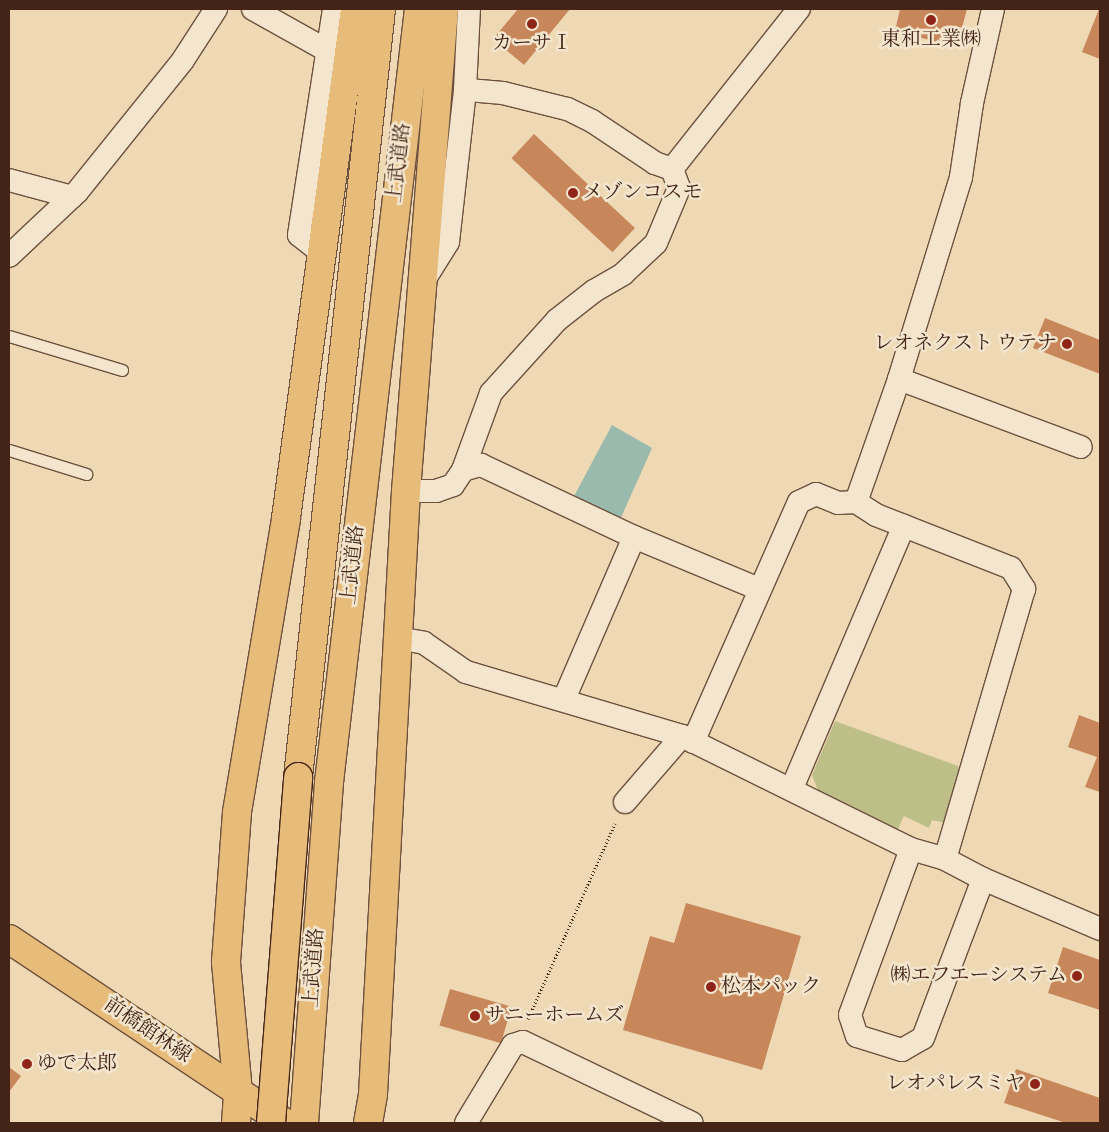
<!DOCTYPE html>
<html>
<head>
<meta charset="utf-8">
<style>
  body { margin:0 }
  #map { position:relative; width:1109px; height:1132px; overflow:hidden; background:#eed9b4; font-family:Vollkorn,"Noto Serif JP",serif }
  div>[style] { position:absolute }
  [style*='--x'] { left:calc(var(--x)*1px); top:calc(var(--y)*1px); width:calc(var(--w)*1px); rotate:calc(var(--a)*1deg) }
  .green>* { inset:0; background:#bebe89 }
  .water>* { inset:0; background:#99baac }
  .building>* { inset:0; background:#c7875a; transform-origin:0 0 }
  .path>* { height:3px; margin-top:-1.5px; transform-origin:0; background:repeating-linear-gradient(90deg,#442417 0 1px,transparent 0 3.5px) }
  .roads { filter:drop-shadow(1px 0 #6e513e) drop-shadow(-1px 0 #6e513e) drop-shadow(0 1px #6e513e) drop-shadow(0 -1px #6e513e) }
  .lane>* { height:11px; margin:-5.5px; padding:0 5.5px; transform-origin:5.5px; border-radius:5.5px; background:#f4e6ce }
  .street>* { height:22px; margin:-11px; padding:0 11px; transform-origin:11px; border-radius:11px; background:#f4e6ce }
  .primary>* { height:28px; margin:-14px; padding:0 14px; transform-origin:14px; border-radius:14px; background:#e7bc7a }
  .highway>* { height:28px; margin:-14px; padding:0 14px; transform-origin:14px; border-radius:14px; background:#e7bc7a }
  .bridges { filter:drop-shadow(1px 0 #442417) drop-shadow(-1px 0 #442417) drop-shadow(0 1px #442417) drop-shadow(0 -1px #442417) }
  .highway-bridge>* { height:28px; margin:-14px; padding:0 14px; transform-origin:14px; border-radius:14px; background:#e7bc7a }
  .dots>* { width:14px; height:14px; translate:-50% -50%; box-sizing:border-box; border:2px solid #f4e6ce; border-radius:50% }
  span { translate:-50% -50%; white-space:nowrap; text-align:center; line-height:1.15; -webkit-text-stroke:5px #f4e6ce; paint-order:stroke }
  .poi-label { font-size:20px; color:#442417 }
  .left { translate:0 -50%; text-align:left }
  .right { translate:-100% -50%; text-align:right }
  .street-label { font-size:20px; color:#442417 }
  .frame { position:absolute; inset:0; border:10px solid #442417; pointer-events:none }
</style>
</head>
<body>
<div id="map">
  <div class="green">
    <div style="clip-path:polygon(835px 721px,958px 766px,960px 771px,945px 823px,932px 820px,929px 828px,904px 816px,897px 831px,819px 793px,812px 775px)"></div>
  </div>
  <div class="water">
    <div style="clip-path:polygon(612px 425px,652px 448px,620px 520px,572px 500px)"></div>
  </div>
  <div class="building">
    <div style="clip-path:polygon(518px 9px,570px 9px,524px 65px,493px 39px)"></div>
    <div style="clip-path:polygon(900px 9px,967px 9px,957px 47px,895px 31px)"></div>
    <div style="clip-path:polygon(1099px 9px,1100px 9px,1100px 59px,1082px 52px)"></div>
    <div style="left:534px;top:134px;width:138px;height:33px;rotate:43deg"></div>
    <div style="clip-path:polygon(1045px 318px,1100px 340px,1100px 374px,1033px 348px)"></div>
    <div style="clip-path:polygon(1079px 715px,1100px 723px,1100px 792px,1085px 787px,1097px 757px,1068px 747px)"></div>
    <div style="clip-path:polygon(686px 903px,801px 936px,762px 1070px,623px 1030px,650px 936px,674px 943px)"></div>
    <div style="clip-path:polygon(1063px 947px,1100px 960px,1100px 1010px,1048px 993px)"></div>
    <div style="left:450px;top:989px;width:64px;height:38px;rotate:16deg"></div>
    <div style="clip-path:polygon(9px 1067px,21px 1076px,9px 1092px)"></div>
    <div style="clip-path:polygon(1016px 1069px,1100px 1098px,1100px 1123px,1066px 1123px,1004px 1103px)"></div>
  </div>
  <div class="path">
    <div style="--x:528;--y:1019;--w:214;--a:-66"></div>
  </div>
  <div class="roads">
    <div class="lane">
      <div style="--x:9;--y:336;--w:118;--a:16.7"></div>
      <div style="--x:9;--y:450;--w:81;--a:17.3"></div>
    </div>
    <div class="street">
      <div style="--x:253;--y:9;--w:86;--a:29.2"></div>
      <div style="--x:672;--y:169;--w:204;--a:-51.6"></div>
      <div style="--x:9;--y:180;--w:65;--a:15.1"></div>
      <div style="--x:322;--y:253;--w:29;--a:-142"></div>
      <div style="--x:299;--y:235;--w:229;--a:-81.2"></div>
      <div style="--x:9;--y:256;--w:93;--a:-43.3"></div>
      <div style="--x:77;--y:192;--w:169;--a:-51.2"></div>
      <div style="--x:183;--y:60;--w:61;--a:-57.1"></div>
      <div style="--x:423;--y:282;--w:47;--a:-58"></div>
      <div style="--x:448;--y:242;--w:153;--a:-83.6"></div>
      <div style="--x:465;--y:90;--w:81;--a:-87.2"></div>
      <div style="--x:899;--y:379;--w:194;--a:20.5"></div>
      <div style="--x:463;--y:470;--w:82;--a:-70"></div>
      <div style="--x:491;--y:393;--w:98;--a:-47.9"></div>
      <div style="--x:557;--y:320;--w:47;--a:-38.1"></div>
      <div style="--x:594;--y:291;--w:34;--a:-30"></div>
      <div style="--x:623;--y:274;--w:45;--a:-43.2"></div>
      <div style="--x:656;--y:243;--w:60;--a:-67.3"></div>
      <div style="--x:679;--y:188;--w:20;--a:-110"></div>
      <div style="--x:672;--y:169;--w:18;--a:-161"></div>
      <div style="--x:655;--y:163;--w:76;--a:-146.3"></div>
      <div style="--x:592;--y:121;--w:28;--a:-154"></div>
      <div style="--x:567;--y:109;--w:66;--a:-166"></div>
      <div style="--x:503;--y:93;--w:38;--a:-175"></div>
      <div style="--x:406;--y:491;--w:30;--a:0"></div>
      <div style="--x:436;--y:491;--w:18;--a:-19"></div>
      <div style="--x:453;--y:485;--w:18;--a:-56"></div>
      <div style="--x:463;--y:470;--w:19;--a:-16"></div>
      <div style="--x:481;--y:465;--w:169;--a:25.2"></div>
      <div style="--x:634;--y:537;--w:135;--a:22.6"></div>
      <div style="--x:856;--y:502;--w:130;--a:-70.7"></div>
      <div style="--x:899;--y:379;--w:211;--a:-72.9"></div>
      <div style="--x:961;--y:177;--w:75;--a:-81.5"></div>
      <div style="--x:972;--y:103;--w:96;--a:-77.4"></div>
      <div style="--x:397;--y:638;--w:27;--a:10"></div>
      <div style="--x:424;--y:643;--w:51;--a:34.6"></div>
      <div style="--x:466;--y:672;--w:225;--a:16.5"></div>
      <div style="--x:682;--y:736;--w:255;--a:26.3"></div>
      <div style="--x:911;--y:849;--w:35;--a:16"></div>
      <div style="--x:945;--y:859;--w:43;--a:27.8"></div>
      <div style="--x:983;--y:879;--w:127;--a:23.1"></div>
      <div style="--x:564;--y:699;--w:176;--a:-66.6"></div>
      <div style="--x:693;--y:742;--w:262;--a:-66.2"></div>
      <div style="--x:799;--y:502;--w:19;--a:-25"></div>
      <div style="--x:816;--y:494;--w:24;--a:22"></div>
      <div style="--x:838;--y:503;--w:18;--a:-3"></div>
      <div style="--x:856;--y:502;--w:24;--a:33"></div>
      <div style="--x:876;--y:515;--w:145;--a:21.4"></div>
      <div style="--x:1011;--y:568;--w:25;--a:58"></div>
      <div style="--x:1024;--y:589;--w:281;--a:106.3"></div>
      <div style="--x:792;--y:788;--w:285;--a:-66.9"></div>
      <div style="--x:625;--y:802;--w:87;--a:-49.2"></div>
      <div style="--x:911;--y:849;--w:177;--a:110.2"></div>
      <div style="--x:850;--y:1015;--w:22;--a:72"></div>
      <div style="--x:857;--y:1036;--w:47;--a:17.3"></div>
      <div style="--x:902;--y:1050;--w:24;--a:-30"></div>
      <div style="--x:923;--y:1038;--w:170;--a:-69.3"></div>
      <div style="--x:466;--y:1123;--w:91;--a:-58.9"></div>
      <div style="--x:513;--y:1045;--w:10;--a:-17"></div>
      <div style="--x:523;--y:1042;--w:187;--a:25.6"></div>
    </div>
    <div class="primary">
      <div style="--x:9;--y:939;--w:332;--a:33.7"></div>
    </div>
    <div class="highway">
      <div style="--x:298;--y:777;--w:772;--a:-83.83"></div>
      <div style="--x:236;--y:1123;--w:31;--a:-86"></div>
      <div style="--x:238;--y:1092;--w:131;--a:-95.3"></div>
      <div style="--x:226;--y:962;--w:150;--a:-85.8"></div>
      <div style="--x:237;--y:812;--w:298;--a:-80.5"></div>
      <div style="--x:286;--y:518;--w:514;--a:-82.28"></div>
      <div style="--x:304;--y:1123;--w:342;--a:-85.8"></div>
      <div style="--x:329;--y:782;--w:778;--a:-83.36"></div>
      <div style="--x:368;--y:1123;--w:29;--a:-80"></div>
      <div style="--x:373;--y:1094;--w:604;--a:-86.87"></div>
      <div style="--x:406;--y:491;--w:483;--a:-85.5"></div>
    </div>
  </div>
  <div class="bridges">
    <div class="highway-bridge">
      <div style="--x:271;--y:1123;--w:347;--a:-85.5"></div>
    </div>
  </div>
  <div class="dots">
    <div style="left:931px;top:20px;background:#8f2418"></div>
    <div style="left:532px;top:24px;background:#8f2418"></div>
    <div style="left:573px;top:193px;background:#8f2418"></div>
    <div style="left:1067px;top:344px;background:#8f2418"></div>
    <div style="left:1077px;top:976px;background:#8f2418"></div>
    <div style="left:711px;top:987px;background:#8f2418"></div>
    <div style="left:475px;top:1016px;background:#8f2418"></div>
    <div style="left:27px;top:1064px;background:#8f2418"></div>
    <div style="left:1035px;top:1084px;background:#8f2418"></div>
  </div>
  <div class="poi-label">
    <span style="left:931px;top:40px">東和工業㈱</span>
    <span style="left:532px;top:44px">カーサⅠ</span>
    <span class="left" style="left:583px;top:193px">メゾンコスモ</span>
    <span class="right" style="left:1057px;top:344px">レオネクスト ウテナ</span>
    <span class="right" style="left:1067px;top:976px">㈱エフエーシステム</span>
    <span class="left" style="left:721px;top:987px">松本パック</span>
    <span class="left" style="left:485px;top:1016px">サニーホームズ</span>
    <span class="left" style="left:37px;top:1064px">ゆで太郎</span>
    <span class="right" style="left:1025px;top:1084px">レオパレスミヤ</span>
  </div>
  <div class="street-label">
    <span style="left:400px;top:163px;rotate:-83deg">上武道路</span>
    <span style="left:354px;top:565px;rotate:-84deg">上武道路</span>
    <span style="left:315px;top:968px;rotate:-86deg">上武道路</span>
    <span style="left:147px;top:1031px;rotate:34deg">前橋館林線</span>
  </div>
  <div class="frame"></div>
</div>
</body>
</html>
